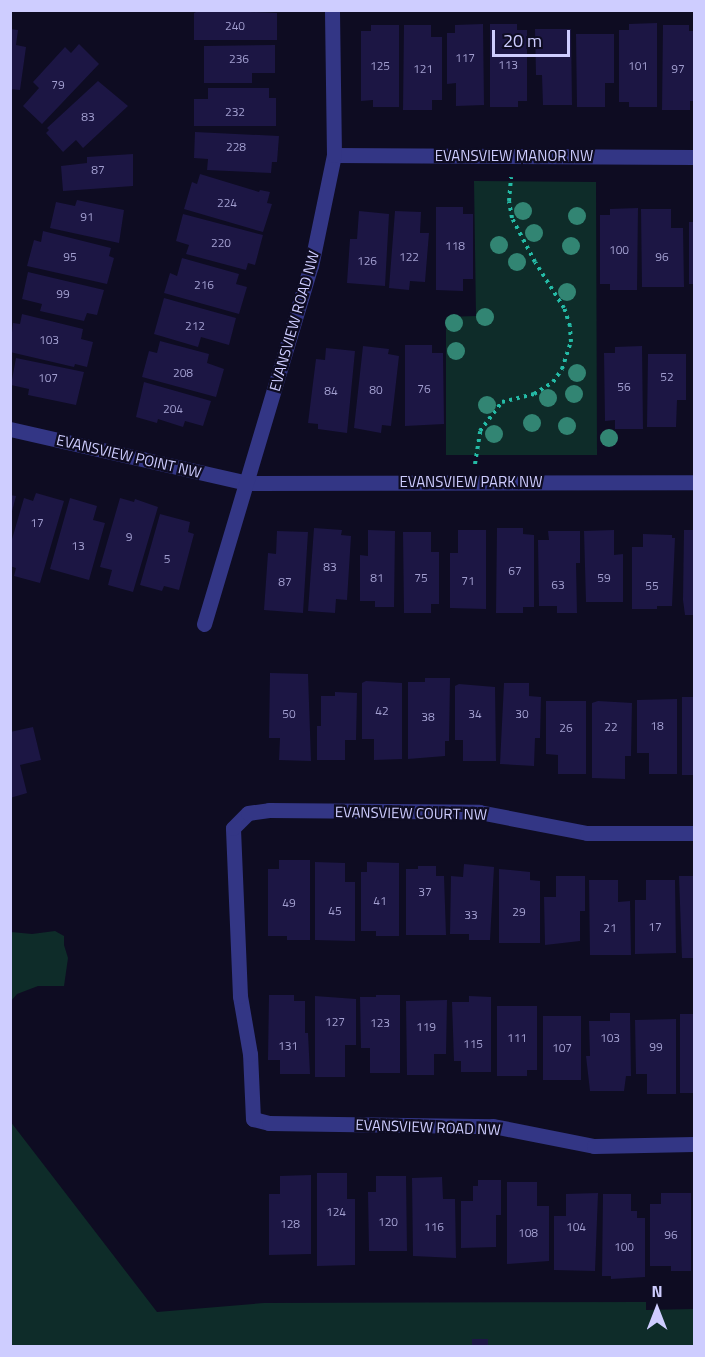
<!DOCTYPE html>
<html>
<head>
<meta charset="utf-8">
<style>
  body { margin:0 }
  #map { position:relative; width:705px; height:1357px; overflow:hidden; background:#0e0c22; font-family:"Titillium Web",sans-serif }
  div>[style] { position:absolute }
  [style*='--x'] { left:calc(var(--x)*1px); top:calc(var(--y)*1px); width:calc(var(--w)*1px); rotate:calc(var(--a)*1deg) }
  .green>* { inset:0; background:#0e2c29 }
  .building>* { inset:0; background:#1c1644; transform-origin:0 0 }
  .path>* { height:4px; margin-top:-2px; transform-origin:0; background:repeating-linear-gradient(90deg,#24bba6 0 3px,transparent 0 7.5px) }
  .service>* { height:15px; margin:-7.5px; padding:0 7.5px; transform-origin:7.5px; border-radius:7.5px; background:#333685 }
  .minor>* { height:15px; margin:-7.5px; padding:0 7.5px; transform-origin:7.5px; border-radius:7.5px; background:#333685 }
  .trees>* { width:18px; height:18px; margin:-9px; border-radius:50%; background:#328573 }
  span { translate:-50% -50%; white-space:nowrap; text-align:center; line-height:1.15; -webkit-text-stroke:4.5px #0e0c22; paint-order:stroke }
  .number-label { font-size:12px; color:#a29fd0 }
  .number-label span { -webkit-text-stroke-width:0 }
  .street-label { font-size:15px; color:#cecdff }
  .frame { position:absolute; inset:0; border:12px solid #cecdff; pointer-events:none }
  .north { position:absolute; left:627px; top:1279px; width:60px; height:60px; -webkit-text-stroke:4px #0e0c22; paint-order:stroke; rotate:0deg; font-size:16px; font-weight:700; line-height:24px; text-align:center; color:#cecdff }
  .north::after { content:''; display:block; margin:auto; width:21px; height:27px; background:#cecdff; clip-path:polygon(50% 0,100% 100%,50% 72%,0 100%) }
  .scale { position:absolute; left:492px; top:30px; width:78px; height:27px; box-sizing:border-box; border:3px solid #cecdff; border-top:0; padding-left:8px; font-size:18px; line-height:21px; white-space:nowrap; color:#cecdff; -webkit-text-stroke:4px #0e0c22; paint-order:stroke }
</style>
</head>
<body>
<div id="map">
  <div class="green">
    <div style="clip-path:polygon(474px 181px,596px 182px,597px 455px,446px 455px,446px 317px,476px 316px)"></div>
    <div style="clip-path:polygon(55px 931px,64px 936px,64px 945px,68px 958px,64px 986px,38px 986px,17px 994px,11px 1001px,11px 932px,32px 934px)"></div>
    <div style="clip-path:polygon(10px 1121px,157px 1312px,264px 1303px,646px 1302px,646px 1310px,694px 1309px,694px 1346px,11px 1346px)"></div>
  </div>
  <div class="building">
    <div style="clip-path:polygon(200px 10px,277px 13px,277px 40px,194px 40px,194px 13px)"></div>
    <div style="clip-path:polygon(657px 23px,657px 107px,629px 107px,629px 102px,619px 102px,619px 30px,629px 30px,629px 24px)"></div>
    <div style="clip-path:polygon(483px 24px,484px 105px,456px 106px,456px 83px,447px 84px,447px 33px,455px 33px,455px 25px)"></div>
    <div style="clip-path:polygon(490px 24px,517px 24px,517px 30px,527px 30px,527px 101px,518px 101px,518px 107px,490px 107px)"></div>
    <div style="clip-path:polygon(371px 25px,399px 25px,399px 107px,373px 107px,373px 100px,361px 101px,361px 31px,371px 31px)"></div>
    <div style="clip-path:polygon(404px 25px,431px 25px,431px 37px,442px 37px,442px 100px,432px 100px,432px 110px,403px 110px)"></div>
    <div style="clip-path:polygon(663px 25px,689px 25px,689px 31px,694px 31px,694px 101px,690px 101px,690px 110px,662px 110px)"></div>
    <div style="clip-path:polygon(10px 29px,18px 30px,16px 45px,26px 47px,20px 90px,10px 89px)"></div>
    <div style="clip-path:polygon(535px 29px,571px 29px,572px 105px,543px 105px,542px 75px,536px 75px)"></div>
    <div style="clip-path:polygon(576px 34px,614px 34px,614px 83px,605px 83px,605px 107px,577px 107px)"></div>
    <div style="clip-path:polygon(79px 44px,99px 64px,42px 124px,23px 106px,39px 88px,33px 82px,65px 47px,71px 53px)"></div>
    <div style="clip-path:polygon(275px 45px,275px 73px,252px 73px,252px 83px,204px 83px,204px 46px)"></div>
    <div style="clip-path:polygon(98px 81px,128px 106px,83px 148px,76px 140px,63px 152px,46px 133px,49px 130px,47px 128px)"></div>
    <div style="clip-path:polygon(208px 88px,269px 88px,269px 98px,276px 98px,276px 126px,194px 126px,194px 99px,208px 99px)"></div>
    <div style="clip-path:polygon(195px 132px,279px 136px,277px 162px,272px 162px,271px 173px,207px 170px,208px 159px,194px 158px)"></div>
    <div style="clip-path:polygon(133px 154px,133px 186px,63px 191px,61px 166px,87px 163px,87px 157px)"></div>
    <div style="clip-path:polygon(200px 174px,259px 192px,260px 190px,270px 192px,267px 203px,272px 204px,263px 232px,184px 209px,192px 182px,197px 184px)"></div>
    <div style="clip-path:polygon(77px 200px,124px 210px,119px 243px,50px 228px,56px 202px,75px 206px)"></div>
    <div style="clip-path:polygon(436px 207px,463px 207px,463px 214px,473px 214px,473px 279px,463px 279px,463px 291px,436px 290px)"></div>
    <div style="clip-path:polygon(638px 208px,637px 290px,610px 290px,610px 284px,600px 284px,600px 215px,610px 215px,610px 209px)"></div>
    <div style="clip-path:polygon(641px 209px,671px 209px,671px 228px,683px 228px,684px 287px,642px 287px)"></div>
    <div style="clip-path:polygon(359px 211px,389px 214px,385px 286px,347px 283px,350px 239px,357px 239px)"></div>
    <div style="clip-path:polygon(395px 211px,421px 212px,420px 233px,429px 233px,425px 282px,410px 281px,409px 290px,389px 288px)"></div>
    <div style="clip-path:polygon(183px 214px,263px 235px,255px 265px,248px 263px,246px 270px,186px 254px,189px 245px,176px 241px)"></div>
    <div style="left:689px;top:222px;width:5px;height:62px"></div>
    <div style="clip-path:polygon(43px 231px,111px 248px,109px 256px,114px 258px,107px 284px,27px 266px,34px 240px,41px 242px)"></div>
    <div style="clip-path:polygon(182px 258px,239px 274px,236px 284px,247px 287px,239px 314px,164px 293px,170px 273px,177px 276px)"></div>
    <div style="clip-path:polygon(28px 272px,104px 290px,97px 315px,87px 313px,84px 321px,40px 311px,42px 304px,22px 299px)"></div>
    <div style="clip-path:polygon(164px 298px,236px 318px,229px 345px,201px 337px,198px 347px,154px 334px)"></div>
    <div style="clip-path:polygon(22px 314px,83px 329px,81px 339px,93px 342px,87px 367px,75px 364px,74px 367px,10px 352px,13px 323px,20px 324px)"></div>
    <div style="clip-path:polygon(160px 341px,209px 354px,207px 363px,224px 369px,216px 397px,142px 377px,149px 351px,157px 353px)"></div>
    <div style="clip-path:polygon(405px 345px,432px 345px,432px 353px,443px 353px,444px 424px,405px 426px)"></div>
    <div style="clip-path:polygon(363px 346px,389px 349px,388px 354px,399px 356px,391px 426px,382px 425px,381px 433px,354px 428px)"></div>
    <div style="clip-path:polygon(642px 346px,643px 429px,615px 429px,615px 420px,605px 421px,604px 353px,615px 353px,615px 347px)"></div>
    <div style="clip-path:polygon(326px 348px,355px 351px,347px 433px,318px 429px,318px 424px,308px 423px,316px 359px,325px 360px)"></div>
    <div style="clip-path:polygon(648px 354px,686px 354px,686px 400px,677px 400px,676px 427px,647px 427px)"></div>
    <div style="clip-path:polygon(16px 358px,84px 372px,76px 405px,28px 395px,29px 389px,11px 385px)"></div>
    <div style="clip-path:polygon(144px 382px,211px 401px,203px 426px,185px 421px,183px 427px,158px 419px,157px 423px,136px 417px)"></div>
    <div style="clip-path:polygon(36px 493px,64px 501px,40px 583px,14px 576px,16px 568px,10px 566px,10px 546px,24px 498px,33px 501px)"></div>
    <div style="clip-path:polygon(10px 495px,16px 496px,11px 515px,10px 515px)"></div>
    <div style="clip-path:polygon(70px 498px,97px 506px,93px 520px,105px 523px,89px 580px,50px 569px)"></div>
    <div style="clip-path:polygon(120px 498px,134px 502px,135px 499px,158px 507px,133px 592px,108px 585px,112px 570px,100px 567px)"></div>
    <div style="clip-path:polygon(160px 514px,190px 522px,188px 532px,194px 534px,179px 590px,164px 586px,162px 591px,140px 585px)"></div>
    <div style="clip-path:polygon(314px 528px,342px 530px,341px 535px,351px 536px,347px 600px,336px 599px,335px 613px,308px 611px)"></div>
    <div style="clip-path:polygon(497px 528px,523px 528px,523px 534px,534px 535px,534px 607px,523px 607px,523px 613px,496px 613px)"></div>
    <div style="clip-path:polygon(368px 530px,395px 531px,394px 607px,375px 607px,375px 601px,360px 601px,360px 555px,368px 556px)"></div>
    <div style="clip-path:polygon(458px 530px,486px 530px,486px 609px,450px 608px,450px 553px,458px 553px)"></div>
    <div style="clip-path:polygon(614px 530px,614px 555px,623px 554px,623px 602px,586px 602px,584px 531px)"></div>
    <div style="clip-path:polygon(684px 530px,694px 530px,694px 615px,685px 615px,683px 600px)"></div>
    <div style="clip-path:polygon(277px 531px,308px 532px,303px 613px,264px 610px,268px 553px,276px 554px)"></div>
    <div style="clip-path:polygon(548px 531px,580px 531px,580px 563px,576px 563px,577px 613px,557px 613px,557px 606px,539px 606px,538px 540px,549px 540px)"></div>
    <div style="clip-path:polygon(403px 532px,431px 532px,431px 552px,439px 552px,439px 604px,431px 604px,431px 613px,404px 613px)"></div>
    <div style="clip-path:polygon(643px 534px,672px 535px,672px 538px,675px 538px,672px 606px,657px 606px,657px 609px,632px 609px,632px 547px,643px 547px)"></div>
    <div style="clip-path:polygon(270px 673px,308px 674px,311px 761px,279px 760px,280px 738px,269px 738px)"></div>
    <div style="clip-path:polygon(425px 678px,450px 678px,449px 741px,445px 741px,445px 756px,408px 759px,408px 682px,425px 682px)"></div>
    <div style="clip-path:polygon(366px 681px,402px 683px,402px 759px,374px 760px,374px 739px,362px 739px,362px 683px)"></div>
    <div style="clip-path:polygon(504px 683px,529px 683px,529px 696px,541px 697px,540px 738px,535px 738px,534px 766px,500px 764px)"></div>
    <div style="clip-path:polygon(459px 684px,495px 687px,496px 761px,463px 761px,463px 740px,455px 740px,455px 686px)"></div>
    <div style="clip-path:polygon(335px 692px,357px 693px,356px 740px,345px 740px,345px 760px,317px 760px,317px 726px,321px 726px,321px 696px,335px 696px)"></div>
    <div style="left:682px;top:697px;width:12px;height:78px"></div>
    <div style="clip-path:polygon(677px 699px,677px 774px,649px 774px,649px 753px,637px 753px,637px 700px)"></div>
    <div style="clip-path:polygon(546px 701px,586px 701px,586px 774px,558px 774px,558px 755px,546px 754px)"></div>
    <div style="clip-path:polygon(598px 701px,632px 703px,631px 756px,625px 756px,625px 779px,592px 778px,592px 703px)"></div>
    <div style="clip-path:polygon(33px 727px,41px 760px,20px 765px,27px 793px,10px 798px,10px 732px)"></div>
    <div style="clip-path:polygon(279px 860px,310px 860px,310px 940px,287px 940px,287px 936px,268px 936px,268px 869px,279px 869px)"></div>
    <div style="clip-path:polygon(315px 862px,345px 863px,345px 882px,355px 882px,355px 941px,315px 940px)"></div>
    <div style="clip-path:polygon(367px 862px,399px 863px,399px 936px,376px 936px,376px 931px,361px 931px,361px 872px,367px 872px)"></div>
    <div style="clip-path:polygon(464px 864px,494px 867px,490px 940px,469px 940px,469px 934px,450px 934px,451px 876px,463px 877px)"></div>
    <div style="clip-path:polygon(418px 866px,436px 866px,436px 876px,444px 876px,446px 935px,406px 935px,406px 869px,418px 869px)"></div>
    <div style="clip-path:polygon(499px 869px,530px 872px,530px 880px,540px 881px,540px 943px,499px 943px)"></div>
    <div style="clip-path:polygon(556px 876px,585px 876px,585px 911px,580px 911px,580px 941px,545px 945px,544px 897px,556px 897px)"></div>
    <div style="clip-path:polygon(679px 876px,694px 876px,694px 958px,682px 958px)"></div>
    <div style="clip-path:polygon(589px 880px,618px 880px,618px 902px,630px 901px,631px 955px,590px 955px)"></div>
    <div style="clip-path:polygon(646px 880px,675px 880px,676px 953px,635px 954px,635px 900px,646px 900px)"></div>
    <div style="clip-path:polygon(269px 995px,294px 995px,294px 1001px,305px 1001px,305px 1033px,308px 1033px,310px 1074px,280px 1074px,280px 1060px,268px 1060px)"></div>
    <div style="clip-path:polygon(376px 995px,400px 995px,400px 1073px,370px 1073px,370px 1048px,361px 1048px,360px 997px,376px 997px)"></div>
    <div style="clip-path:polygon(315px 996px,356px 999px,356px 1045px,345px 1045px,345px 1077px,315px 1077px)"></div>
    <div style="clip-path:polygon(469px 996px,491px 997px,491px 1072px,461px 1072px,461px 1061px,454px 1061px,452px 1002px,469px 1002px)"></div>
    <div style="clip-path:polygon(447px 1000px,446px 1054px,434px 1054px,434px 1075px,407px 1075px,406px 1001px)"></div>
    <div style="clip-path:polygon(497px 1006px,537px 1006px,537px 1070px,527px 1070px,527px 1076px,497px 1076px)"></div>
    <div style="clip-path:polygon(610px 1013px,630px 1013px,631px 1076px,626px 1076px,624px 1091px,590px 1091px,586px 1056px,590px 1056px,589px 1021px,610px 1021px)"></div>
    <div style="left:680px;top:1014px;width:14px;height:79px"></div>
    <div style="left:543px;top:1016px;width:38px;height:64px"></div>
    <div style="clip-path:polygon(676px 1019px,676px 1094px,647px 1094px,647px 1074px,636px 1074px,635px 1020px)"></div>
    <div style="clip-path:polygon(317px 1173px,347px 1173px,347px 1199px,355px 1199px,355px 1265px,317px 1266px)"></div>
    <div style="clip-path:polygon(311px 1175px,311px 1254px,269px 1255px,269px 1194px,280px 1194px,280px 1176px)"></div>
    <div style="clip-path:polygon(376px 1176px,406px 1176px,407px 1251px,369px 1251px,368px 1192px,376px 1192px)"></div>
    <div style="clip-path:polygon(442px 1177px,443px 1199px,455px 1199px,456px 1258px,413px 1256px,412px 1178px)"></div>
    <div style="clip-path:polygon(478px 1180px,501px 1180px,501px 1215px,496px 1215px,496px 1247px,461px 1248px,461px 1201px,473px 1201px,473px 1186px,478px 1186px)"></div>
    <div style="clip-path:polygon(507px 1182px,537px 1182px,537px 1206px,549px 1206px,549px 1261px,507px 1264px)"></div>
    <div style="clip-path:polygon(598px 1193px,595px 1271px,554px 1270px,554px 1216px,566px 1216px,566px 1194px)"></div>
    <div style="clip-path:polygon(661px 1193px,691px 1193px,691px 1271px,671px 1271px,671px 1266px,650px 1266px,650px 1204px,661px 1204px)"></div>
    <div style="clip-path:polygon(603px 1194px,631px 1194px,631px 1211px,637px 1211px,637px 1218px,645px 1218px,645px 1277px,611px 1279px,611px 1276px,602px 1276px)"></div>
    <div style="left:472px;top:1339px;width:16px;height:7px"></div>
  </div>
  <div class="path">
    <div style="--x:475;--y:464;--w:33;--a:-81"></div>
    <div style="--x:480;--y:431;--w:36;--a:-53"></div>
    <div style="--x:502;--y:402;--w:33;--a:-14"></div>
    <div style="--x:534;--y:394;--w:22;--a:-32"></div>
    <div style="--x:553;--y:382;--w:16;--a:-55"></div>
    <div style="--x:562;--y:369;--w:28;--a:-72"></div>
    <div style="--x:571;--y:342;--w:16;--a:-94"></div>
    <div style="--x:570;--y:326;--w:19;--a:-108"></div>
    <div style="--x:564;--y:308;--w:54;--a:-122.2"></div>
    <div style="--x:535;--y:262;--w:50;--a:-117.6"></div>
    <div style="--x:512;--y:218;--w:17;--a:-100"></div>
    <div style="--x:509;--y:201;--w:24;--a:-85"></div>
  </div>
  <div class="service">
    <div style="--x:269;--y:1123;--w:16;--a:-166"></div>
    <div style="--x:253;--y:1119;--w:65;--a:-92.6"></div>
    <div style="--x:250;--y:1054;--w:59;--a:-99.8"></div>
    <div style="--x:240;--y:996;--w:168;--a:-92.4"></div>
    <div style="--x:233;--y:828;--w:21;--a:-45"></div>
    <div style="--x:248;--y:813;--w:21;--a:-8"></div>
  </div>
  <div class="minor">
    <div style="--x:334;--y:155;--w:360;--a:0.3"></div>
    <div style="--x:10;--y:429;--w:243;--a:12.8"></div>
    <div style="--x:247;--y:483;--w:447;--a:-0.1"></div>
    <div style="--x:204;--y:624;--w:374;--a:-73.4"></div>
    <div style="--x:311;--y:266;--w:113;--a:-78.3"></div>
    <div style="--x:334;--y:155;--w:145;--a:-90.8"></div>
    <div style="--x:269;--y:810;--w:210;--a:0.5"></div>
    <div style="--x:479;--y:812;--w:110;--a:11"></div>
    <div style="--x:587;--y:833;--w:107;--a:0"></div>
    <div style="--x:269;--y:1123;--w:224;--a:0.8"></div>
    <div style="--x:493;--y:1126;--w:103;--a:11.2"></div>
    <div style="--x:594;--y:1146;--w:100;--a:-1.1"></div>
  </div>
  <div class="trees">
    <div style="left:523px;top:211px"></div>
    <div style="left:577px;top:216px"></div>
    <div style="left:534px;top:233px"></div>
    <div style="left:499px;top:245px"></div>
    <div style="left:571px;top:246px"></div>
    <div style="left:517px;top:262px"></div>
    <div style="left:567px;top:292px"></div>
    <div style="left:485px;top:317px"></div>
    <div style="left:454px;top:323px"></div>
    <div style="left:456px;top:351px"></div>
    <div style="left:577px;top:373px"></div>
    <div style="left:574px;top:394px"></div>
    <div style="left:548px;top:398px"></div>
    <div style="left:487px;top:405px"></div>
    <div style="left:532px;top:423px"></div>
    <div style="left:567px;top:426px"></div>
    <div style="left:494px;top:434px"></div>
    <div style="left:609px;top:438px"></div>
  </div>
  <div class="number-label">
    <span style="left:235px;top:26px">240</span>
    <span style="left:465px;top:58px">117</span>
    <span style="left:239px;top:59px">236</span>
    <span style="left:508px;top:65px">113</span>
    <span style="left:380px;top:66px">125</span>
    <span style="left:638px;top:66px">101</span>
    <span style="left:423px;top:69px">121</span>
    <span style="left:678px;top:69px">97</span>
    <span style="left:58px;top:85px">79</span>
    <span style="left:235px;top:112px">232</span>
    <span style="left:88px;top:117px">83</span>
    <span style="left:236px;top:147px">228</span>
    <span style="left:98px;top:170px">87</span>
    <span style="left:227px;top:203px">224</span>
    <span style="left:87px;top:217px">91</span>
    <span style="left:221px;top:243px">220</span>
    <span style="left:455px;top:246px">118</span>
    <span style="left:619px;top:250px">100</span>
    <span style="left:70px;top:257px">95</span>
    <span style="left:409px;top:257px">122</span>
    <span style="left:662px;top:257px">96</span>
    <span style="left:367px;top:261px">126</span>
    <span style="left:204px;top:285px">216</span>
    <span style="left:63px;top:294px">99</span>
    <span style="left:195px;top:326px">212</span>
    <span style="left:49px;top:340px">103</span>
    <span style="left:183px;top:373px">208</span>
    <span style="left:667px;top:377px">52</span>
    <span style="left:48px;top:378px">107</span>
    <span style="left:624px;top:387px">56</span>
    <span style="left:424px;top:389px">76</span>
    <span style="left:376px;top:390px">80</span>
    <span style="left:331px;top:391px">84</span>
    <span style="left:173px;top:409px">204</span>
    <span style="left:37px;top:523px">17</span>
    <span style="left:129px;top:537px">9</span>
    <span style="left:78px;top:546px">13</span>
    <span style="left:167px;top:559px">5</span>
    <span style="left:330px;top:567px">83</span>
    <span style="left:515px;top:571px">67</span>
    <span style="left:377px;top:578px">81</span>
    <span style="left:421px;top:578px">75</span>
    <span style="left:604px;top:578px">59</span>
    <span style="left:468px;top:581px">71</span>
    <span style="left:285px;top:582px">87</span>
    <span style="left:558px;top:585px">63</span>
    <span style="left:652px;top:586px">55</span>
    <span style="left:382px;top:711px">42</span>
    <span style="left:289px;top:714px">50</span>
    <span style="left:475px;top:714px">34</span>
    <span style="left:522px;top:714px">30</span>
    <span style="left:428px;top:717px">38</span>
    <span style="left:657px;top:726px">18</span>
    <span style="left:611px;top:727px">22</span>
    <span style="left:566px;top:728px">26</span>
    <span style="left:425px;top:892px">37</span>
    <span style="left:380px;top:901px">41</span>
    <span style="left:289px;top:903px">49</span>
    <span style="left:335px;top:911px">45</span>
    <span style="left:519px;top:912px">29</span>
    <span style="left:471px;top:915px">33</span>
    <span style="left:655px;top:927px">17</span>
    <span style="left:610px;top:928px">21</span>
    <span style="left:335px;top:1022px">127</span>
    <span style="left:380px;top:1023px">123</span>
    <span style="left:426px;top:1027px">119</span>
    <span style="left:517px;top:1038px">111</span>
    <span style="left:610px;top:1038px">103</span>
    <span style="left:473px;top:1044px">115</span>
    <span style="left:288px;top:1046px">131</span>
    <span style="left:656px;top:1047px">99</span>
    <span style="left:562px;top:1048px">107</span>
    <span style="left:336px;top:1212px">124</span>
    <span style="left:388px;top:1222px">120</span>
    <span style="left:290px;top:1224px">128</span>
    <span style="left:434px;top:1227px">116</span>
    <span style="left:576px;top:1227px">104</span>
    <span style="left:528px;top:1233px">108</span>
    <span style="left:671px;top:1235px">96</span>
    <span style="left:624px;top:1247px">100</span>
  </div>
  <div class="street-label">
    <span style="left:514px;top:156px">EVANSVIEW MANOR NW</span>
    <span style="left:294px;top:321px;rotate:-74deg">EVANSVIEW ROAD NW</span>
    <span style="left:129px;top:456px;rotate:13deg">EVANSVIEW POINT NW</span>
    <span style="left:471px;top:482px">EVANSVIEW PARK NW</span>
    <span style="left:411px;top:813px;rotate:1deg">EVANSVIEW COURT NW</span>
    <span style="left:428px;top:1127px;rotate:2deg">EVANSVIEW ROAD NW</span>
  </div>
  <div class="frame"></div>
  <div class="north">N</div>
  <div class="scale">20 m</div>
</div>
</body>
</html>
